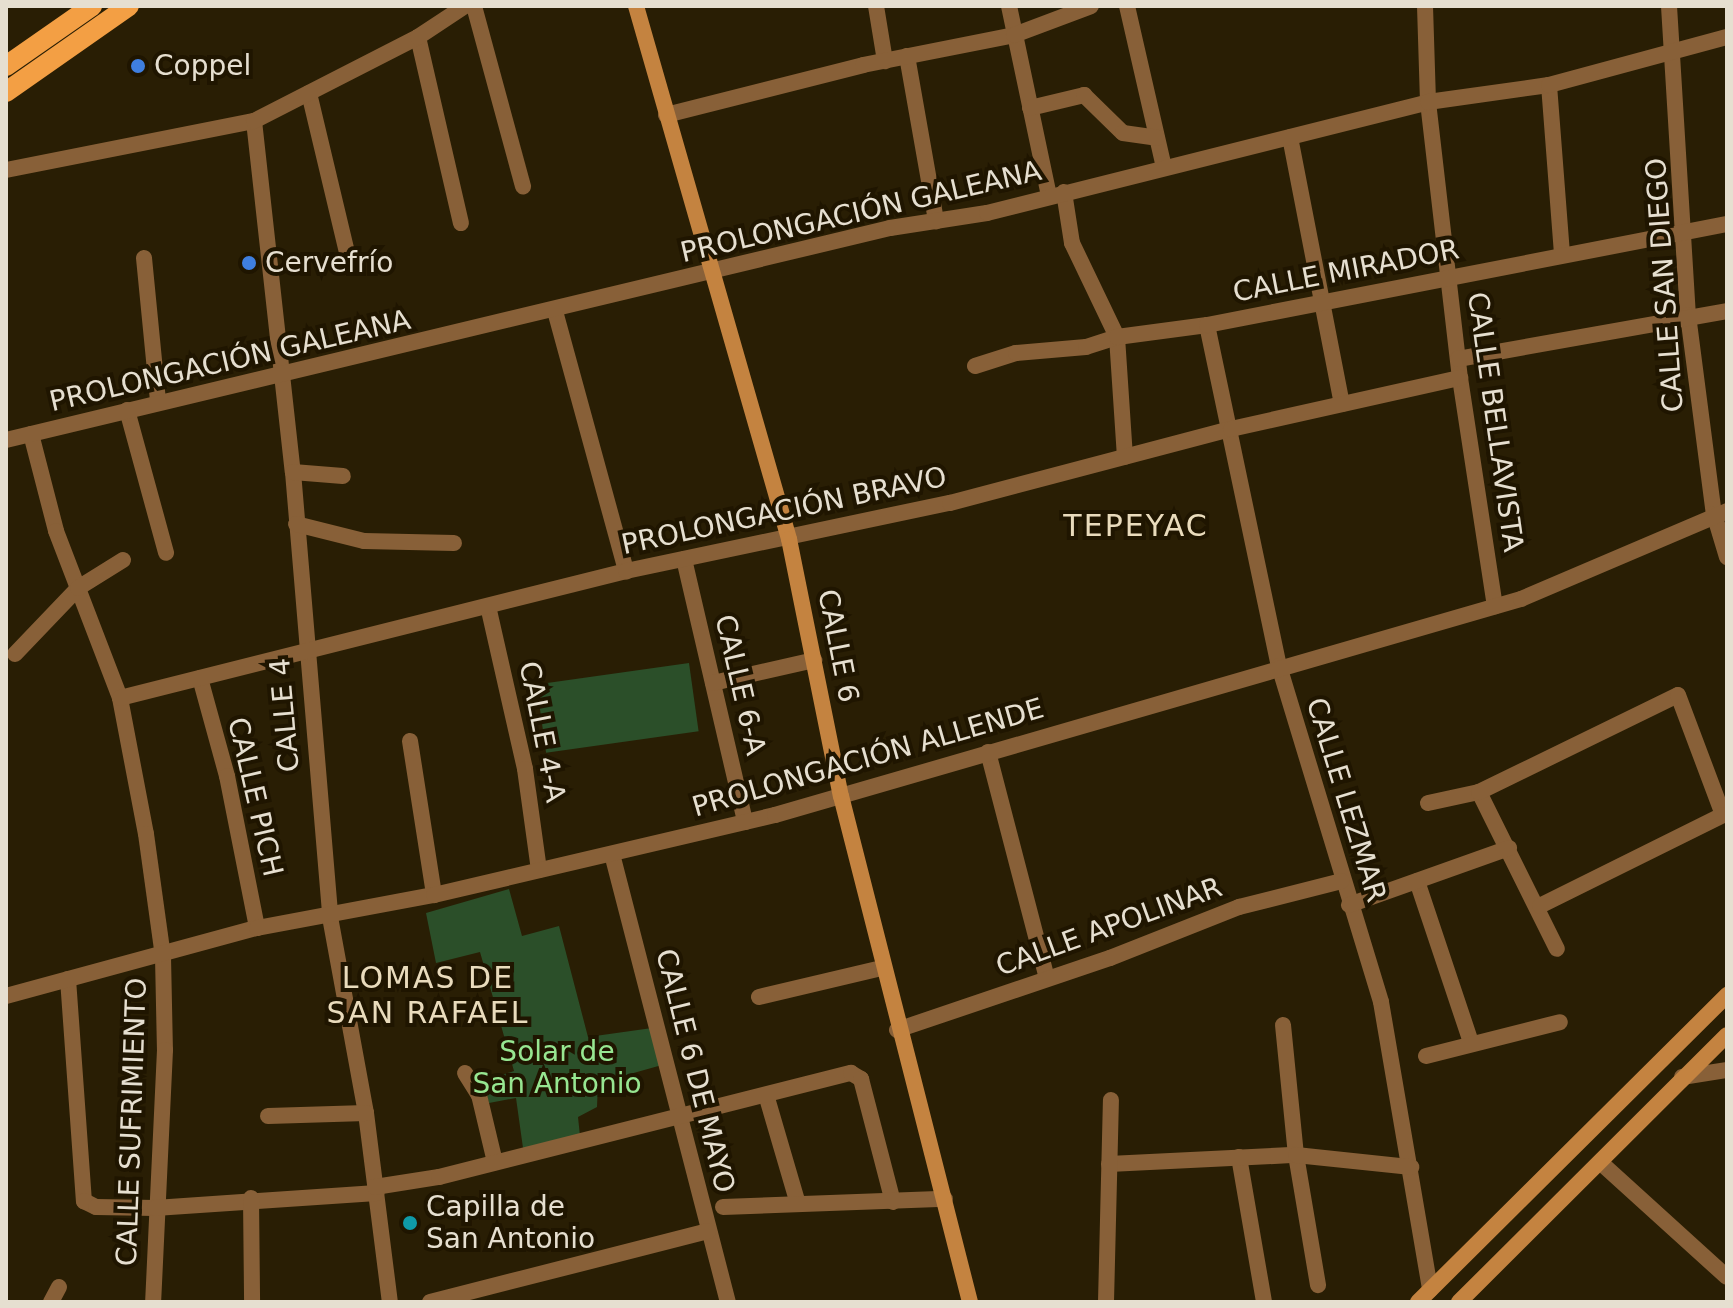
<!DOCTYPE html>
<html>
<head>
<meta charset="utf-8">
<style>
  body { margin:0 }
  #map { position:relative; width:1733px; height:1308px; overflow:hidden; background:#291e04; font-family:"DejaVu Sans",sans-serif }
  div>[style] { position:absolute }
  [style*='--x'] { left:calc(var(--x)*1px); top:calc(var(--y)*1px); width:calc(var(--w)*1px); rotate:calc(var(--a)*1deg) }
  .green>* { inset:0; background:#2b4f29; transform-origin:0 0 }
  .street>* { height:16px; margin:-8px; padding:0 8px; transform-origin:8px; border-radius:8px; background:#886038 }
  .secondary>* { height:16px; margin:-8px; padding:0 8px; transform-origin:8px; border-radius:8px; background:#c48340 }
  .primary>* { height:20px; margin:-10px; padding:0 10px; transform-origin:10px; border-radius:10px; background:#f39f44 }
  .dots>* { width:22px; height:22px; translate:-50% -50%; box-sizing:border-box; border:4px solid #1f1500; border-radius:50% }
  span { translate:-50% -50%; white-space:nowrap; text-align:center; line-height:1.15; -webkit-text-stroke:8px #1f1500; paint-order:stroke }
  .poi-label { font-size:28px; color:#e6dfd0 }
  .left { translate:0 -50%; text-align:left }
  .street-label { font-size:28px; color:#e6dfd0 }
  .park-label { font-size:28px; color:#97e691 }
  .neighbourhood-label { font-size:30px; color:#e9dbbc; letter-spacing:2px }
  .frame { position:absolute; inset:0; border:8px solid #e6dfd0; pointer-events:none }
</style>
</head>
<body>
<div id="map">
  <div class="green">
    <div style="left:689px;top:663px;width:69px;height:154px;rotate:82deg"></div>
    <div style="clip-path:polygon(509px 889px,522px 936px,559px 926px,588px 1037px,652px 1028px,662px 1065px,598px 1083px,597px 1107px,578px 1117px,580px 1136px,523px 1148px,516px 1098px,489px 1103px,483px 1081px,514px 1071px,480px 952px,436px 963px,426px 913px)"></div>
  </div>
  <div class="street">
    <div style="--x:474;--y:6;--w:187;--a:74.8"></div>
    <div style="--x:876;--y:6;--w:56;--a:80.7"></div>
    <div style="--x:1009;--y:6;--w:194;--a:78.1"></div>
    <div style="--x:1127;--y:6;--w:166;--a:77.1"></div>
    <div style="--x:1425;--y:6;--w:96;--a:88.2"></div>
    <div style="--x:1428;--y:102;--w:278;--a:83.4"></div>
    <div style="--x:1460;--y:378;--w:231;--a:81.3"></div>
    <div style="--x:1669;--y:6;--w:310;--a:86.5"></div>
    <div style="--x:1688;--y:315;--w:201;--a:82.6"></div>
    <div style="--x:1714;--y:514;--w:45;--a:73.2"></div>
    <div style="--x:418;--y:37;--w:191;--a:77"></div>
    <div style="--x:907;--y:56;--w:168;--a:80"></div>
    <div style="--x:1549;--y:85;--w:169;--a:85.6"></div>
    <div style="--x:309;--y:93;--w:177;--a:76.6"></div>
    <div style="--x:1030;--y:108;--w:56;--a:-13.5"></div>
    <div style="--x:1084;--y:95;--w:54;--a:44.3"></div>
    <div style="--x:1123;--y:133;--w:34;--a:8"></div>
    <div style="--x:666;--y:115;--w:203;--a:-14.2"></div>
    <div style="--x:863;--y:65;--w:154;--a:-11.2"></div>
    <div style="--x:1014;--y:35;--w:82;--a:-20.6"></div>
    <div style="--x:254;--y:121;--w:353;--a:83.7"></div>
    <div style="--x:293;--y:472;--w:447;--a:85.2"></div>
    <div style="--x:330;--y:917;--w:199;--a:79.6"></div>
    <div style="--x:366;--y:1113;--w:191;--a:82.8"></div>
    <div style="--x:1290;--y:137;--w:272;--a:79"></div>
    <div style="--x:6;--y:170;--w:253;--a:-11.2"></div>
    <div style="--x:254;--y:121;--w:184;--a:-27.1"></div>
    <div style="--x:418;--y:37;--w:56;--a:-33.4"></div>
    <div style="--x:1064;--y:192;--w:52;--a:81.1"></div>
    <div style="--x:1072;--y:243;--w:104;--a:64.4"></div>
    <div style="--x:1117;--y:337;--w:120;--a:86.2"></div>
    <div style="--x:144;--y:258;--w:145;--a:84.4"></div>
    <div style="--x:555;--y:311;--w:270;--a:74.7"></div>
    <div style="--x:1207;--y:325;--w:349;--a:78.1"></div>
    <div style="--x:1279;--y:666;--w:351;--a:73.1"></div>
    <div style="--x:1381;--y:1002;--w:292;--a:80.3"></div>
    <div style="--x:1458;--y:359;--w:273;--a:-10.1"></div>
    <div style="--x:975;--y:366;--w:43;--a:-17.6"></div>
    <div style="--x:1016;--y:353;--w:70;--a:-4.9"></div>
    <div style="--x:1086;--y:347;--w:33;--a:-18"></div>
    <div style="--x:1117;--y:337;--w:91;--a:-7.6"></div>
    <div style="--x:1207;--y:325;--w:530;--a:-10.99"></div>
    <div style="--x:127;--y:410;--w:148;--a:74.7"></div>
    <div style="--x:31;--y:434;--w:100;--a:75.5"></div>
    <div style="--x:56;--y:531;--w:179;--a:69"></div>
    <div style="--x:120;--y:698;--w:138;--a:79.2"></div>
    <div style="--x:146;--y:834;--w:124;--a:82.1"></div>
    <div style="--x:163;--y:957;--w:93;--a:88.8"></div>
    <div style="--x:165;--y:1050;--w:252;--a:92.7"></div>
    <div style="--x:6;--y:440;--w:909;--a:-13.49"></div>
    <div style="--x:890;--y:228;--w:98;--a:-8.8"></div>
    <div style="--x:987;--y:213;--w:455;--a:-14.1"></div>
    <div style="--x:1428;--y:102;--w:122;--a:-8"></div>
    <div style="--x:1549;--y:85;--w:184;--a:-15.1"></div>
    <div style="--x:293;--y:472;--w:50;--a:4.6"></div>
    <div style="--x:296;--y:524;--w:70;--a:14"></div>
    <div style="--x:364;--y:541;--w:90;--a:1.3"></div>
    <div style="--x:684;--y:559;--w:270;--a:76.9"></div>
    <div style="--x:488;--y:606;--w:167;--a:77.2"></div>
    <div style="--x:525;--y:769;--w:102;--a:82.1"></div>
    <div style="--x:15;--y:654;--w:91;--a:-46.3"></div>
    <div style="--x:78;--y:588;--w:53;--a:-31.9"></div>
    <div style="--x:200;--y:678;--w:102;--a:74.6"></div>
    <div style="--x:227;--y:776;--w:155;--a:78.8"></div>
    <div style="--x:713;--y:683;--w:104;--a:-12.8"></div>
    <div style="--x:120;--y:698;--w:522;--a:-14.09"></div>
    <div style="--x:626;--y:571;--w:331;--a:-11.9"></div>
    <div style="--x:950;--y:503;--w:291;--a:-14.8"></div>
    <div style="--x:1231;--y:429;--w:235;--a:-12.6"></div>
    <div style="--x:410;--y:741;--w:156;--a:81.1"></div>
    <div style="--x:988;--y:752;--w:234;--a:75.4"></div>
    <div style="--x:1479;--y:792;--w:175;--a:63.6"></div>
    <div style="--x:1428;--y:803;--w:52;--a:-12.2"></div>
    <div style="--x:1479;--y:792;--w:221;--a:-26"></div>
    <div style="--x:1678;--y:695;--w:128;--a:69.4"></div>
    <div style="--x:1723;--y:815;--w:204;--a:153.6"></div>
    <div style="--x:612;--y:854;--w:463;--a:75.5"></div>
    <div style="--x:1417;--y:881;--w:170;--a:71.5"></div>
    <div style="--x:1349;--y:905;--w:170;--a:-19.6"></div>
    <div style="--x:68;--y:979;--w:223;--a:85.9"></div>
    <div style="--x:84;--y:1201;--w:13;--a:27"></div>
    <div style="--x:96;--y:1207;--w:59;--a:1"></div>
    <div style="--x:155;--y:1208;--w:222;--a:-3.9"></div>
    <div style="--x:6;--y:996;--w:260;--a:-15.2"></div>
    <div style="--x:257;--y:928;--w:180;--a:-10.6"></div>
    <div style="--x:434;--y:895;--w:350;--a:-13.2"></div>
    <div style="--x:775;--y:815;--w:777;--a:-16.15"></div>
    <div style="--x:1521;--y:599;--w:224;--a:-23.1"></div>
    <div style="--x:759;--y:997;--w:126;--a:-13.3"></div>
    <div style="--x:1283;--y:1025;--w:131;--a:84.3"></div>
    <div style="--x:1296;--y:1155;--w:132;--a:80.4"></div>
    <div style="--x:897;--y:1030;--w:225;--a:-18.7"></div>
    <div style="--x:1110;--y:958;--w:139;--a:-21.6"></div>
    <div style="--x:1239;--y:907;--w:106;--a:-14.2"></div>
    <div style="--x:1426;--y:1056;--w:138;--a:-14.2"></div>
    <div style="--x:465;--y:1073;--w:26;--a:58"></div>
    <div style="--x:479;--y:1095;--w:69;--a:76.6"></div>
    <div style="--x:1682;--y:1077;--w:46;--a:-8.8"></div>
    <div style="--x:767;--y:1098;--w:110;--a:73.7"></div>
    <div style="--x:268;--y:1116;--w:98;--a:-1.8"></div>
    <div style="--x:1239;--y:1157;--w:147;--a:80.2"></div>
    <div style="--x:1600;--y:1162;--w:171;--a:42.2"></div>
    <div style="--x:1109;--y:1164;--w:187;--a:-2.8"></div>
    <div style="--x:1296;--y:1155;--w:116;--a:6"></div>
    <div style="--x:375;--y:1187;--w:65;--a:-8.9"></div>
    <div style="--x:439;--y:1177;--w:425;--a:-14.2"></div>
    <div style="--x:851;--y:1073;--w:12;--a:31"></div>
    <div style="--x:861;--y:1079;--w:127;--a:75.4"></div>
    <div style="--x:251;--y:1198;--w:104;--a:89.4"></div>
    <div style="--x:723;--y:1207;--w:222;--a:-2.1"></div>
    <div style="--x:51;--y:1302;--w:17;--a:-62"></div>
    <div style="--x:430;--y:1302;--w:287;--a:-14.3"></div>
    <div style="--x:1106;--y:1302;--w:202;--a:-88.6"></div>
  </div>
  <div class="secondary">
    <div style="--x:636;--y:6;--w:555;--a:73.98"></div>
    <div style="--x:789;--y:539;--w:262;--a:78.6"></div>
    <div style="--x:841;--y:796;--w:522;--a:75.7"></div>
    <div style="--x:1418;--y:1302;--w:436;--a:-44.8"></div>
    <div style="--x:1459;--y:1302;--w:378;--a:-44.9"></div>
  </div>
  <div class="primary">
    <div style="--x:6;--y:66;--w:105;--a:-34.9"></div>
    <div style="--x:6;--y:92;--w:150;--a:-35"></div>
  </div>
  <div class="dots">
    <div style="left:138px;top:66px;background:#3f7fe0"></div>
    <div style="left:249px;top:263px;background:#3f7fe0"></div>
    <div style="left:410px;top:1223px;background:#0f9aa8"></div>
  </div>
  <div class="poi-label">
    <span class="left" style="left:154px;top:66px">Coppel</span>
    <span class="left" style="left:265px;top:263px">Cervefrío</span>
    <span class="left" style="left:426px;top:1223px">Capilla de<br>San Antonio</span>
  </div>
  <div class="street-label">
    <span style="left:861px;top:212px;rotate:-13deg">PROLONGACIÓN GALEANA</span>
    <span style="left:1346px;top:271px;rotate:-11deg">CALLE MIRADOR</span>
    <span style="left:1665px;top:285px;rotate:-94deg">CALLE SAN DIEGO</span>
    <span style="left:230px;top:361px;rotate:-13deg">PROLONGACIÓN GALEANA</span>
    <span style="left:1495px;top:422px;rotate:82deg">CALLE BELLAVISTA</span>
    <span style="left:784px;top:511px;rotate:-12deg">PROLONGACIÓN BRAVO</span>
    <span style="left:838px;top:646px;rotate:79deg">CALLE 6</span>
    <span style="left:740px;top:685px;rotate:77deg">CALLE 6-A</span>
    <span style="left:285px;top:715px;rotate:-95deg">CALLE 4</span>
    <span style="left:542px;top:732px;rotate:79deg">CALLE 4-A</span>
    <span style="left:868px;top:758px;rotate:-16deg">PROLONGACIÓN ALLENDE</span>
    <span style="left:255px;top:797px;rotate:77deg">CALLE PICH</span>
    <span style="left:1346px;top:800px;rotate:73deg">CALLE LEZMAR</span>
    <span style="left:1109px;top:927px;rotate:-20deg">CALLE APOLINAR</span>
    <span style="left:695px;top:1071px;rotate:76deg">CALLE 6 DE MAYO</span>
    <span style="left:132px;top:1122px;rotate:-88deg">CALLE SUFRIMIENTO</span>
  </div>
  <div class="park-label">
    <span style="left:557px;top:1068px">Solar de<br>San Antonio</span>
  </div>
  <div class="neighbourhood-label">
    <span style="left:1136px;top:526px">TEPEYAC</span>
    <span style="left:428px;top:995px">LOMAS DE<br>SAN RAFAEL</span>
  </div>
  <div class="frame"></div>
</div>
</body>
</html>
